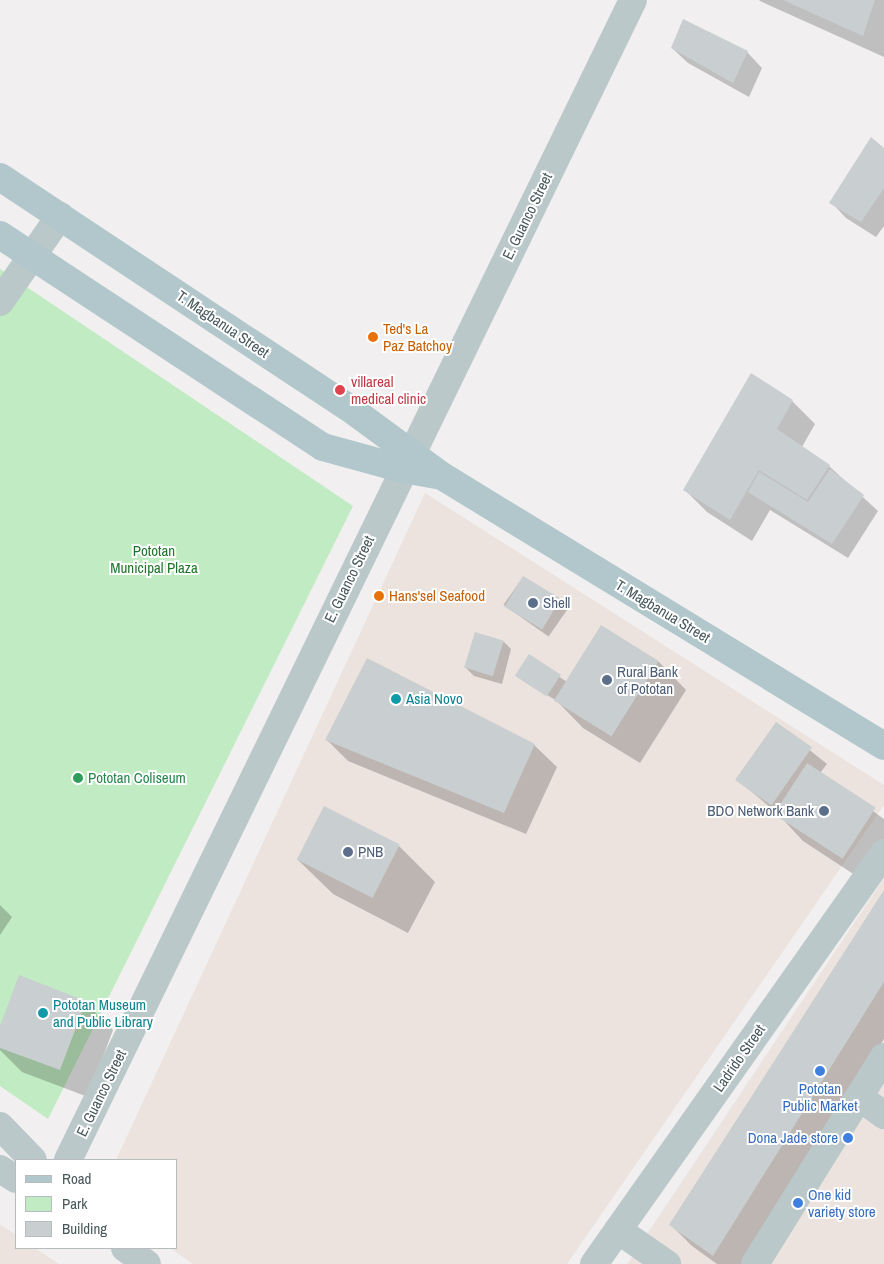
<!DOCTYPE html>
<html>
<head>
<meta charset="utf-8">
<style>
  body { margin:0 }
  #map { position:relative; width:884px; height:1264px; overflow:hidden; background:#f1efef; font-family:"Archivo Narrow",sans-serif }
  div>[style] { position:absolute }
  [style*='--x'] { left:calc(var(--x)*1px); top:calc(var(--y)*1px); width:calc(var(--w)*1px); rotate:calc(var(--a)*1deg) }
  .commercial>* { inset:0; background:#ece3de }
  .green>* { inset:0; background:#c1ebc2 }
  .shadow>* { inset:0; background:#0003; transform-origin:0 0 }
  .building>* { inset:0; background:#c9ced0; transform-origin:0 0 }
  .minor>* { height:28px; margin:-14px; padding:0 14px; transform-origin:14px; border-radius:14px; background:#bbc8ca }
  .major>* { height:28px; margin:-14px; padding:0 14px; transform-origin:14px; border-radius:14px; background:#b1c7cb }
  .dots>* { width:14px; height:14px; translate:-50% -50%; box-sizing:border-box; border:2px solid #fff; border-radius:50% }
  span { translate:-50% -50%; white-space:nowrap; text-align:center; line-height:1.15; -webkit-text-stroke:4px #fff; paint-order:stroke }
  .street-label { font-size:15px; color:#48585a }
  .food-label { font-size:15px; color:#c56008 }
  .left { translate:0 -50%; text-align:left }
  .health-label { font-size:15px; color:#be3a42 }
  .park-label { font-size:15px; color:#1f752c }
  .service-label { font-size:15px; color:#4e5e75 }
  .right { translate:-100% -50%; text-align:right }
  .culture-label { font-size:15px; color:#0d838f }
  .leisure-label { font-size:15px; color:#27864d }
  .shop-label { font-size:15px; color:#366cbe }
  .legend { position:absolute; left:15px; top:1159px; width:162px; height:90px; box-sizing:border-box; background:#fff; border:1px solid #b6bcbd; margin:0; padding:6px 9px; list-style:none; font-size:15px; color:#48585a }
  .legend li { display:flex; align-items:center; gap:10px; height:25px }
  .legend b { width:25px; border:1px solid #b6bcbd }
</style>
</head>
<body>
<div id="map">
  <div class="commercial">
    <div style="clip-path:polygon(425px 493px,884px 785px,884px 805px,567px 1264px,193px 1264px,170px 1248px,176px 1248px,176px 1160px,116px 1160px)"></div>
    <div style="clip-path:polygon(884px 878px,884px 1264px,627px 1264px)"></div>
    <div style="clip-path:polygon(0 1224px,16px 1235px,16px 1248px,35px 1248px,59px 1264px,0 1264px)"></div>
  </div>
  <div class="green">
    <div style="clip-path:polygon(0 269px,353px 506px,48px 1119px,0 1086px)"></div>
  </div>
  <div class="shadow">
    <div style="clip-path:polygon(759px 0,884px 0,884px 57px,760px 1px)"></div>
    <div style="clip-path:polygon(672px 48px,747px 52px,762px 68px,749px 97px,688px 63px)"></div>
    <div style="clip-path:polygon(884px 150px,884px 226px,876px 237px,846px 218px,831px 202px)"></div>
    <div style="clip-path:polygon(751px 375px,792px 401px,815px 424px,802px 447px,829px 466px,878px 511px,848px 558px,770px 510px,752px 541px,707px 512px,685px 490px)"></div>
    <div style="left:523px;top:577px;width:55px;height:34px;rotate:35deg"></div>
    <div style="clip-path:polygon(602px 627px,659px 662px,686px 690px,640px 763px,583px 728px,557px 701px,516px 676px,529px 656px,567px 682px)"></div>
    <div style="clip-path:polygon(476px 634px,504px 642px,511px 649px,502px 684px,474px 676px,466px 668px)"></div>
    <div style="clip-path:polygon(776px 723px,827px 764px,820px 773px,884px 819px,884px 864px,870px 885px,803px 841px,776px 812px,736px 779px)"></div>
    <div style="clip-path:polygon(326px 739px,534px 745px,557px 767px,526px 834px,348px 761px)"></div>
    <div style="clip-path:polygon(399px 846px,435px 882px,408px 933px,333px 894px,297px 859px)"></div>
    <div style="clip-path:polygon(884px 893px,884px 1039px,743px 1264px,717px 1264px,692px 1246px,670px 1224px)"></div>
    <div style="clip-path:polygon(0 905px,12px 917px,0 935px)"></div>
    <div style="clip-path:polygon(85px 1002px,113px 1030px,88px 1097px,22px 1072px,0 1050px,0 1029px)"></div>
  </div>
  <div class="building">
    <div style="clip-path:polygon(783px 0,875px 0,863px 36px)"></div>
    <div style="clip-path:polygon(683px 19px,748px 51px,733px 83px,671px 48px)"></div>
    <div style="clip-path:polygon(871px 137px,884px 148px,884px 188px,861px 222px,829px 203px)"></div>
    <div style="clip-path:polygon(751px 373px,793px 400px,777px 429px,830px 465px,807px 500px,759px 470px,730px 520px,683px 490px)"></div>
    <div style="clip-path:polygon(830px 469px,864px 495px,832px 544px,748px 492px,759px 472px,808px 502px)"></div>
    <div style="left:523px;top:576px;width:44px;height:36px;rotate:31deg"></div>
    <div style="left:601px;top:625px;width:68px;height:89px;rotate:32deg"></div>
    <div style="left:475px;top:632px;width:30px;height:37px;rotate:17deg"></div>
    <div style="left:529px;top:654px;width:38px;height:26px;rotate:33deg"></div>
    <div style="clip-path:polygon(367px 658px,535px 744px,504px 813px,325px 740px)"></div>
    <div style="left:776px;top:722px;width:44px;height:71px;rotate:35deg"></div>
    <div style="left:807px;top:763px;width:82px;height:61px;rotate:33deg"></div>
    <div style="left:324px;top:806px;width:85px;height:60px;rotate:27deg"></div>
    <div style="clip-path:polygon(884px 890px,884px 982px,713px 1256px,669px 1225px)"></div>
    <div style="clip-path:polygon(19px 975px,86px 1001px,60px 1070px,0 1048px,0 1026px)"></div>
  </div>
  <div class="minor">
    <div style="--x:0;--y:302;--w:105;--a:-55.1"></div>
    <div style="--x:859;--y:1097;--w:31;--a:36"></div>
    <div style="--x:0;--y:1126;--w:47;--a:45.9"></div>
    <div style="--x:68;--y:1160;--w:1290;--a:-64.03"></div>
    <div style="--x:0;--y:1169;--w:19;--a:32"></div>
    <div style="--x:618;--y:1230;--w:60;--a:34.8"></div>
    <div style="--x:125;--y:1248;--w:27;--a:36"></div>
    <div style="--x:594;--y:1264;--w:503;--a:-54.79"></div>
    <div style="--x:755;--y:1264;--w:244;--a:-58.1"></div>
  </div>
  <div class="major">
    <div style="--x:0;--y:177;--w:417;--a:33.5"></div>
    <div style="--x:348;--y:407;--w:117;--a:36.3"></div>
    <div style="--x:442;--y:476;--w:518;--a:31.42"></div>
    <div style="--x:0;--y:235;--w:386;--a:33.3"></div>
    <div style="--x:323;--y:447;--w:83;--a:15.4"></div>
    <div style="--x:403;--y:469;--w:34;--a:10"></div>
  </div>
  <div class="dots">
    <div style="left:373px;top:337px;background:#e8710a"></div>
    <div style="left:340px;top:390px;background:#e0444e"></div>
    <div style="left:379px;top:596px;background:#e8710a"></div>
    <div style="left:533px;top:603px;background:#5c6f8a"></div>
    <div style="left:607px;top:680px;background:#5c6f8a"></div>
    <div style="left:396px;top:699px;background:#0f9aa8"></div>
    <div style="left:78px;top:778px;background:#2e9e5b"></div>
    <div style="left:824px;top:811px;background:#5c6f8a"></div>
    <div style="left:348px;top:852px;background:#5c6f8a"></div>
    <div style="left:43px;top:1013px;background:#0f9aa8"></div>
    <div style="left:820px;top:1071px;background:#3f7fe0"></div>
    <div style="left:848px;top:1138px;background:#3f7fe0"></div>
    <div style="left:798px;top:1203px;background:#3f7fe0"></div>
  </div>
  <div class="street-label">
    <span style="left:527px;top:216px;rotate:-64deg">E. Guanco Street</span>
    <span style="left:223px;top:324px;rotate:34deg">T. Magbanua Street</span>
    <span style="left:349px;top:579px;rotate:-64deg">E. Guanco Street</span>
    <span style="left:663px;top:611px;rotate:31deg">T. Magbanua Street</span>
    <span style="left:739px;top:1058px;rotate:-55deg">Ladrido Street</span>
    <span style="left:101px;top:1093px;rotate:-64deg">E. Guanco Street</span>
  </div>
  <div class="food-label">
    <span class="left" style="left:383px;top:337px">Ted's La<br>Paz Batchoy</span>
    <span class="left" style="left:389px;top:596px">Hans'sel Seafood</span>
  </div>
  <div class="health-label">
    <span class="left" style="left:351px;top:390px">villareal<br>medical clinic</span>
  </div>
  <div class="park-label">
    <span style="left:154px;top:559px">Pototan<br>Municipal Plaza</span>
  </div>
  <div class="service-label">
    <span class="left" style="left:543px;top:603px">Shell</span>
    <span class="left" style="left:617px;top:680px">Rural Bank<br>of Pototan</span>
    <span class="right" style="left:814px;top:811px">BDO Network Bank</span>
    <span class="left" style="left:358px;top:852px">PNB</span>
  </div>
  <div class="culture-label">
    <span class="left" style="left:406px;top:699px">Asia Novo</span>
    <span class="left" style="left:53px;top:1013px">Pototan Museum<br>and Public Library</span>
  </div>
  <div class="leisure-label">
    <span class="left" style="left:88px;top:778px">Pototan Coliseum</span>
  </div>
  <div class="shop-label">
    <span style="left:820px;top:1097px">Pototan<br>Public Market</span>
    <span class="right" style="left:838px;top:1138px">Dona Jade store</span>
    <span class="left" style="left:808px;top:1203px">One kid<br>variety store</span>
  </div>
  <ul class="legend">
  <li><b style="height:6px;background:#b1c7cb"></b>Road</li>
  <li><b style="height:14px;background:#c1ebc2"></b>Park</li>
  <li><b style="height:14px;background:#c9ced0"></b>Building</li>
  </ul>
</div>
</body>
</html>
